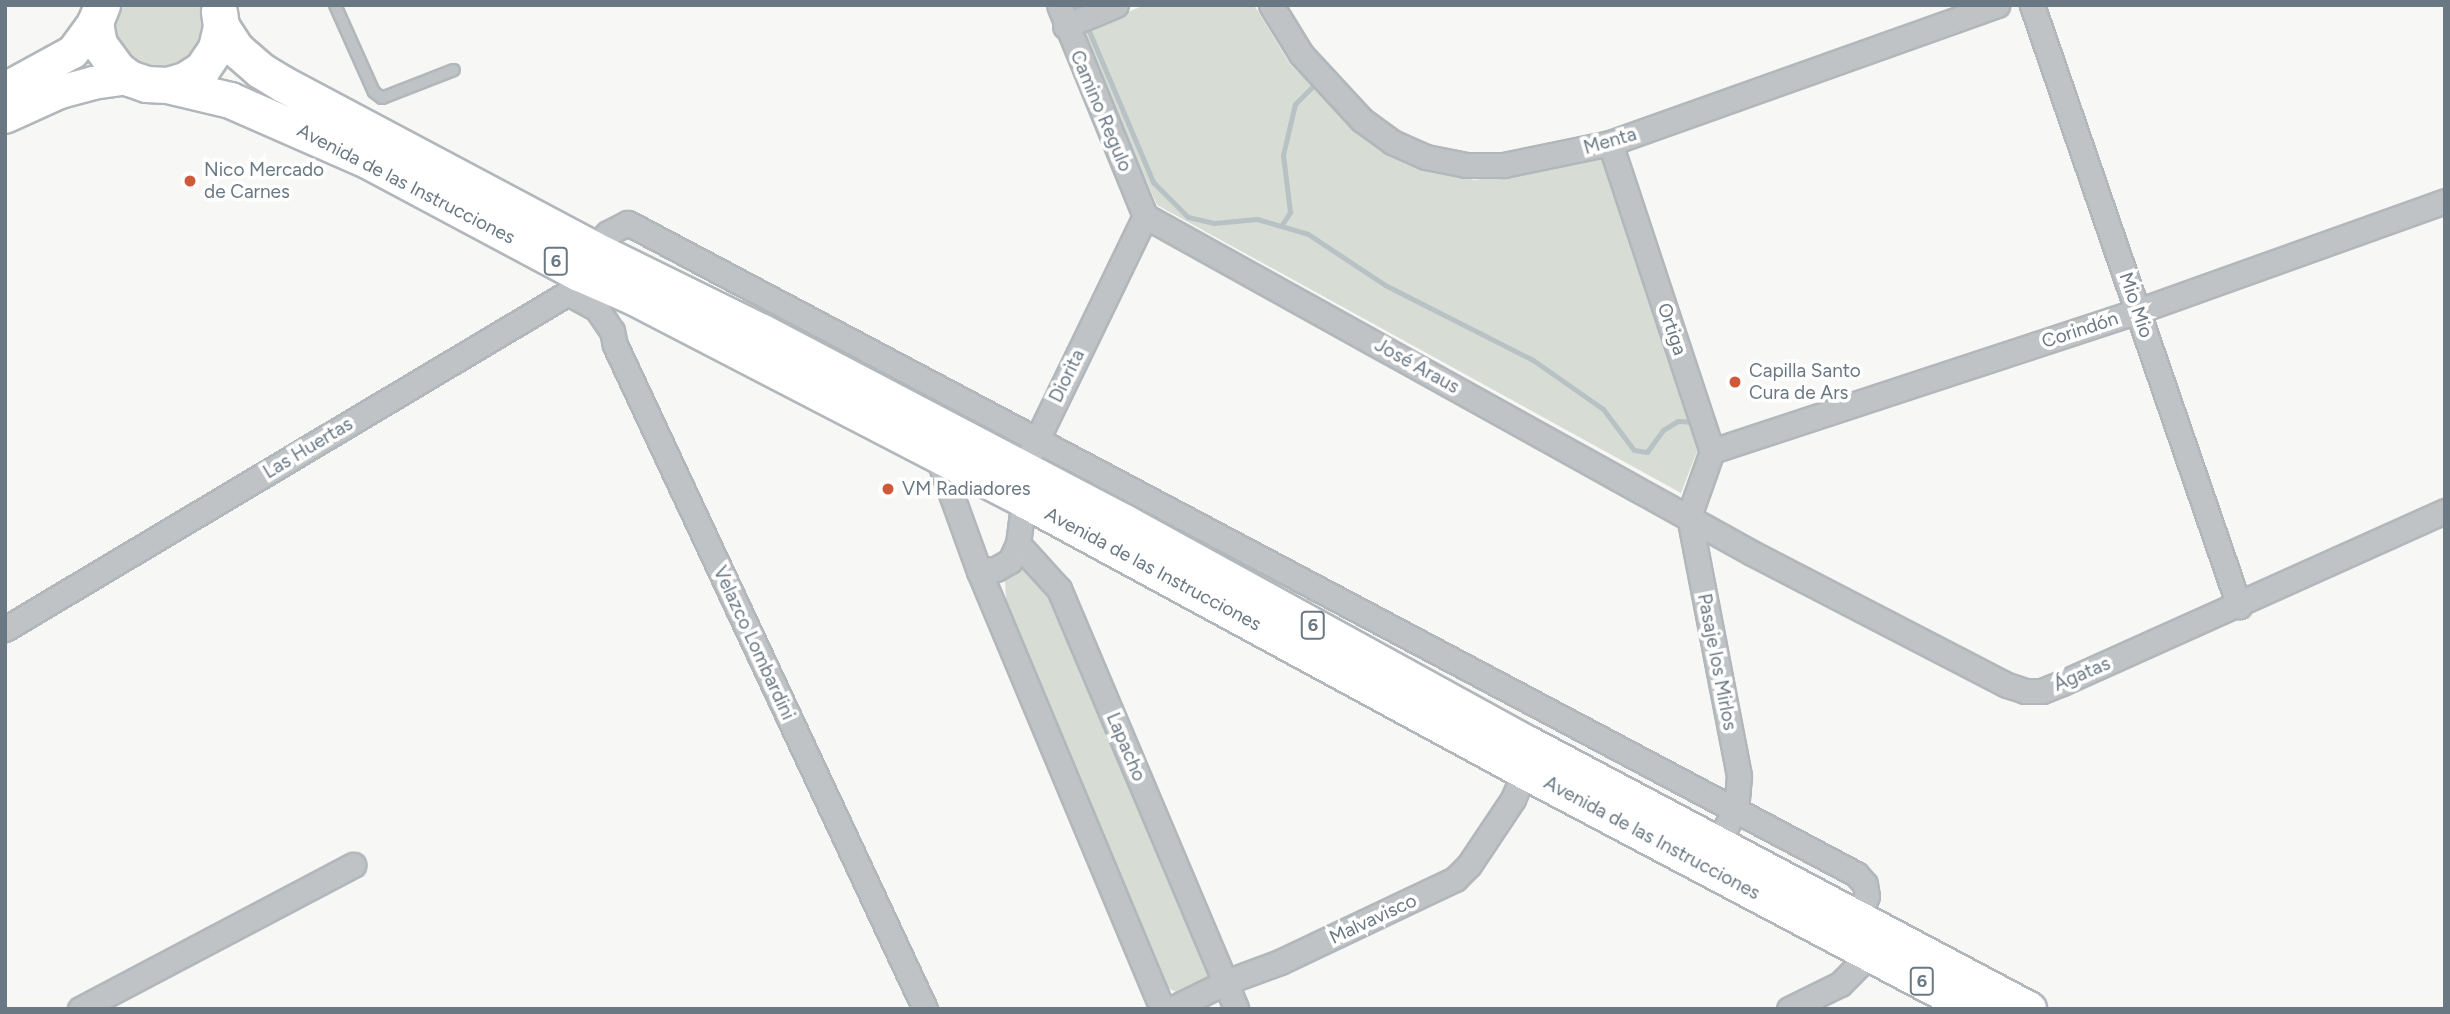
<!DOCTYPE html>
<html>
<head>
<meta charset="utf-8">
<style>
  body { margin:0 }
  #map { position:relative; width:2450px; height:1014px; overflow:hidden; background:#f7f7f5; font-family:Figtree,sans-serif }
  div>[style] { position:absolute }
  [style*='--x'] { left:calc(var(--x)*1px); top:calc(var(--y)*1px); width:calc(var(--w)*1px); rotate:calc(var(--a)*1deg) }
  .green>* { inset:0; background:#d7dcd4 }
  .stream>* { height:5px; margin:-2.5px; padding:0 2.5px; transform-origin:2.5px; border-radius:2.5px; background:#b8c2c5 }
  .roads { filter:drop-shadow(2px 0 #b2b7bb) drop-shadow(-2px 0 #b2b7bb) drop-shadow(0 2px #b2b7bb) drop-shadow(0 -2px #b2b7bb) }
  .service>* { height:10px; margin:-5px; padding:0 5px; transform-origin:5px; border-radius:5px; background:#bfc3c6 }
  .minor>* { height:23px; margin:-11.5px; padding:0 11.5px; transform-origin:11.5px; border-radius:11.5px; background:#bfc3c6 }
  .secondary>* { height:32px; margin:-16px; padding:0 16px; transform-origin:16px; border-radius:16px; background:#fff }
  .primary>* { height:35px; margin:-17.5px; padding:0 17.5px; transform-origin:17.5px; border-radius:17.5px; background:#fff }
  .dots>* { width:19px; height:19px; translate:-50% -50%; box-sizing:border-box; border:4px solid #fff; border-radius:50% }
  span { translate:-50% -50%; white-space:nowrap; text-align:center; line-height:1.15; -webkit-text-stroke:7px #fff; paint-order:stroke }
  .shield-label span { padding:2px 5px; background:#fff; border:2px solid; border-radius:5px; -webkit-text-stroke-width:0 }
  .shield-label { font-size:18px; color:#6a7883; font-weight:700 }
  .street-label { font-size:19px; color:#6a7883 }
  .poi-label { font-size:19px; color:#6a7883 }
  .left { translate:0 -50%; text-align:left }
  .frame { position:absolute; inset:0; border:7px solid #6a7883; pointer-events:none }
</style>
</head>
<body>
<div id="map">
  <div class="green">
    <div style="clip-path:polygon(116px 5px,202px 5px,208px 30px,194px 56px,173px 68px,155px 69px,139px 66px,126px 57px,112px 34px,113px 11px)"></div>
    <div style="clip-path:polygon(1145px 5px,1254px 5px,1290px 64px,1363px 136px,1420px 166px,1474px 180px,1533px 173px,1603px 157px,1698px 449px,1681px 493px,1157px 205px,1082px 31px)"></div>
    <div style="clip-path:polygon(1017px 567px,1028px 567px,1050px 588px,1211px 977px,1181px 994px,1163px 986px,1006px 601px,1005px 578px)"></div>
  </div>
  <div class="stream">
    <div style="--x:1086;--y:24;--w:172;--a:67"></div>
    <div style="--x:1153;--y:182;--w:49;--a:45"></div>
    <div style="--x:1188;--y:217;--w:27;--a:13"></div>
    <div style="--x:1214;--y:223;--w:43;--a:-5.3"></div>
    <div style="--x:1257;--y:219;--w:53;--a:16.4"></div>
    <div style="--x:1308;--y:234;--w:92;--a:33.5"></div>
    <div style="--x:1385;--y:285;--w:166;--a:26.9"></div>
    <div style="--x:1533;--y:360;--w:85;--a:35"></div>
    <div style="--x:1603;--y:409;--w:51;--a:52.9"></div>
    <div style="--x:1634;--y:450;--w:13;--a:9"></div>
    <div style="--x:1647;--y:452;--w:27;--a:-54"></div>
    <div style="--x:1663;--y:430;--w:17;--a:-31"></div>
    <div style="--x:1678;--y:421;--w:18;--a:3"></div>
    <div style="--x:1281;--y:226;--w:17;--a:-57"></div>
    <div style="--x:1290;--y:212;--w:57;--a:-97"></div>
    <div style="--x:1283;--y:155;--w:52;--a:-76.8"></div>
    <div style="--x:1295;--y:104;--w:31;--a:-45"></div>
  </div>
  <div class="roads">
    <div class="service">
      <div style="--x:335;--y:5;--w:95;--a:65.9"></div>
      <div style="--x:374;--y:92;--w:10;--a:37"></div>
      <div style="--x:382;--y:98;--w:77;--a:-21.3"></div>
    </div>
    <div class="minor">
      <div style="--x:1059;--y:5;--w:228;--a:67.8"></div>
      <div style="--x:1271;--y:5;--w:57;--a:58.5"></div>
      <div style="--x:1301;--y:54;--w:90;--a:47.3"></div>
      <div style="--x:1362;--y:120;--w:37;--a:36"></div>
      <div style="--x:1392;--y:142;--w:37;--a:24"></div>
      <div style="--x:1426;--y:157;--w:41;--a:11.3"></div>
      <div style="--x:1466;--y:165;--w:38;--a:0"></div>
      <div style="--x:1504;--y:165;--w:108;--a:-11.7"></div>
      <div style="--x:1610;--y:143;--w:411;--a:-19.6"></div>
      <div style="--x:2032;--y:5;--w:636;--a:70.99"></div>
      <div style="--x:1065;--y:26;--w:55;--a:-22.4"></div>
      <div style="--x:1610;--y:143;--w:324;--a:71.7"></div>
      <div style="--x:1712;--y:451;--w:69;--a:109.5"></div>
      <div style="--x:1145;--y:216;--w:694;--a:29.04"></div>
      <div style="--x:1752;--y:553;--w:287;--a:27.4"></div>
      <div style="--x:2007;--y:685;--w:19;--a:18"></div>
      <div style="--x:2025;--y:691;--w:17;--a:0"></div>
      <div style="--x:2042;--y:691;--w:22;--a:-22"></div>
      <div style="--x:2062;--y:683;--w:420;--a:-24.2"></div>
      <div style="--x:568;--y:293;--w:33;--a:29"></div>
      <div style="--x:597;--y:309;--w:27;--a:56"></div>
      <div style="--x:612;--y:331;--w:14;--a:78"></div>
      <div style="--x:615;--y:345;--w:733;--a:64.97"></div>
      <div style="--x:1032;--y:450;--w:260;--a:-64.2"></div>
      <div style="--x:1712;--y:451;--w:448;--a:-18.2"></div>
      <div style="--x:2138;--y:311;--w:326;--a:-19.7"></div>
      <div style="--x:937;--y:455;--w:123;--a:70.1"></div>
      <div style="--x:979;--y:571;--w:475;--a:67.3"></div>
      <div style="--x:1689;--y:516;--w:265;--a:79.1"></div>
      <div style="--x:1739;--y:776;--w:32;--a:95"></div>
      <div style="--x:1736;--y:808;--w:41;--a:117.8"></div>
      <div style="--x:1018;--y:544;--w:61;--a:47.7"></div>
      <div style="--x:1059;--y:589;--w:456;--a:67.1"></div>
      <div style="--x:979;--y:571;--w:17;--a:-7"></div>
      <div style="--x:996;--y:569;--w:16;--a:-30"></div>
      <div style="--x:1010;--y:561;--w:7;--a:-63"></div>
      <div style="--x:1013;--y:555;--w:12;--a:-66"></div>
      <div style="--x:1018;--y:544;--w:54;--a:-82.6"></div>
      <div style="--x:5;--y:629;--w:656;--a:-30.83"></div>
      <div style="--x:568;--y:293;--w:51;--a:-60.4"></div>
      <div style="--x:593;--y:249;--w:22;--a:-47"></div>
      <div style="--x:608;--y:233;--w:22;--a:-27"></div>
      <div style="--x:628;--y:223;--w:1390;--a:27.93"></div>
      <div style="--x:1856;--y:874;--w:13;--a:48"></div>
      <div style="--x:1865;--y:884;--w:12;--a:81"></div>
      <div style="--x:1867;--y:896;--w:24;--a:114"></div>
      <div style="--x:80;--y:1009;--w:309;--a:-27.8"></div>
      <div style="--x:1171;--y:1009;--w:61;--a:-26.1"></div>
      <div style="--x:1226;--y:982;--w:58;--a:-20.3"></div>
      <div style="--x:1280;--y:962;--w:194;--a:-25.4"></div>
      <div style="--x:1455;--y:879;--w:20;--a:-45"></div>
      <div style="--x:1469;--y:865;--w:79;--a:-56.3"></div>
      <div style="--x:1513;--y:799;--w:30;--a:-67"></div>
      <div style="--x:1789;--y:1009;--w:57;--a:-26.1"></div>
      <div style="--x:1840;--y:984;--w:42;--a:-45"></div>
    </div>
    <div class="secondary">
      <div style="--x:5;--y:89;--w:77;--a:-28.6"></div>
      <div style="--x:73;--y:52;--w:37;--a:-54"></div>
      <div style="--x:5;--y:117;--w:60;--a:-24.4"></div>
      <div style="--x:60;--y:92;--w:34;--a:-15"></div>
      <div style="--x:93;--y:83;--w:36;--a:-8"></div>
    </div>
    <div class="primary">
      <div style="--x:102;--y:5;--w:18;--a:112"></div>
      <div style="--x:95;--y:22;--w:22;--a:80"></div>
      <div style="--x:99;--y:44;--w:31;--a:54"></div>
      <div style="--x:117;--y:69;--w:15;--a:37"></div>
      <div style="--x:129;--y:78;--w:18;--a:19"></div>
      <div style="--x:146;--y:84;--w:21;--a:3"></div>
      <div style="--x:167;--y:85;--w:19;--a:-16"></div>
      <div style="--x:185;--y:80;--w:20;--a:-33"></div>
      <div style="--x:202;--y:69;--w:25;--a:-56"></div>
      <div style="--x:216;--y:48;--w:23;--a:-77"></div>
      <div style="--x:221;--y:26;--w:15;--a:-98"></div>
      <div style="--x:221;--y:26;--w:27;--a:57"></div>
      <div style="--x:236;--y:49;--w:32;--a:41"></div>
      <div style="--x:260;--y:70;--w:27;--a:31"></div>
      <div style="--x:283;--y:84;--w:351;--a:28"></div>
      <div style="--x:593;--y:249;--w:188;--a:26.2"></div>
      <div style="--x:762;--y:332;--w:409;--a:27.7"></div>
      <div style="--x:1124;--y:522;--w:463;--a:28.8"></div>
      <div style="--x:1530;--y:745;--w:564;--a:27.93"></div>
      <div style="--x:167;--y:85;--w:65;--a:13.4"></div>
      <div style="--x:230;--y:100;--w:150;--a:23.7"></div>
      <div style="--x:367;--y:160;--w:240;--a:28.1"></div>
      <div style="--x:579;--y:273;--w:60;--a:23.6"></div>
      <div style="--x:634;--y:297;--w:441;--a:27.4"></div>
      <div style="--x:1025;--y:500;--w:569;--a:28.46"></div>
      <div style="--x:1525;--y:771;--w:509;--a:27.87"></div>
    </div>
  </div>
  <div class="dots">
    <div style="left:190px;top:181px;background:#d1593b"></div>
    <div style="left:1735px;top:382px;background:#d1593b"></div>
    <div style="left:888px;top:489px;background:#d1593b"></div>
  </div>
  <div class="shield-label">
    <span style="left:556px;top:261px">6</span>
    <span style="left:1313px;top:625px">6</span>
    <span style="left:1922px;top:981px">6</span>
  </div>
  <div class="street-label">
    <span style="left:1101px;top:111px;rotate:67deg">Camino Regulo</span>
    <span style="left:1610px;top:141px;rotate:-16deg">Menta</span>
    <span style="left:406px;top:184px;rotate:27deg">Avenida de las Instrucciones</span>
    <span style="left:2136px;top:305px;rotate:71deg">Mio Mio</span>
    <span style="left:1672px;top:329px;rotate:71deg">Ortiga</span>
    <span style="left:2080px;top:330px;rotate:-18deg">Corindón</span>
    <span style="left:1417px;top:366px;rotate:29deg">José Araus</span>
    <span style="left:1067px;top:376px;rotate:-64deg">Diorita</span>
    <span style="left:308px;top:448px;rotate:-31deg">Las Huertas</span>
    <span style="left:1153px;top:569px;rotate:28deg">Avenida de las Instrucciones</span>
    <span style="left:754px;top:643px;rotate:65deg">Velazco Lombardini</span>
    <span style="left:1717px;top:662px;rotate:79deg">Pasaje los Mirlos</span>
    <span style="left:2082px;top:674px;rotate:-23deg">Ágatas</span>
    <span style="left:1126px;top:747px;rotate:67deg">Lapacho</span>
    <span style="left:1652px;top:838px;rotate:28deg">Avenida de las Instrucciones</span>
    <span style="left:1373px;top:919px;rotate:-25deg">Malvavisco</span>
  </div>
  <div class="poi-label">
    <span class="left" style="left:204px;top:181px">Nico Mercado<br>de Carnes</span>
    <span class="left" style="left:1749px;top:382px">Capilla Santo<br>Cura de Ars</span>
    <span class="left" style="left:902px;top:489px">VM Radiadores</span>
  </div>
  <div class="frame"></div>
</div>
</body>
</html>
